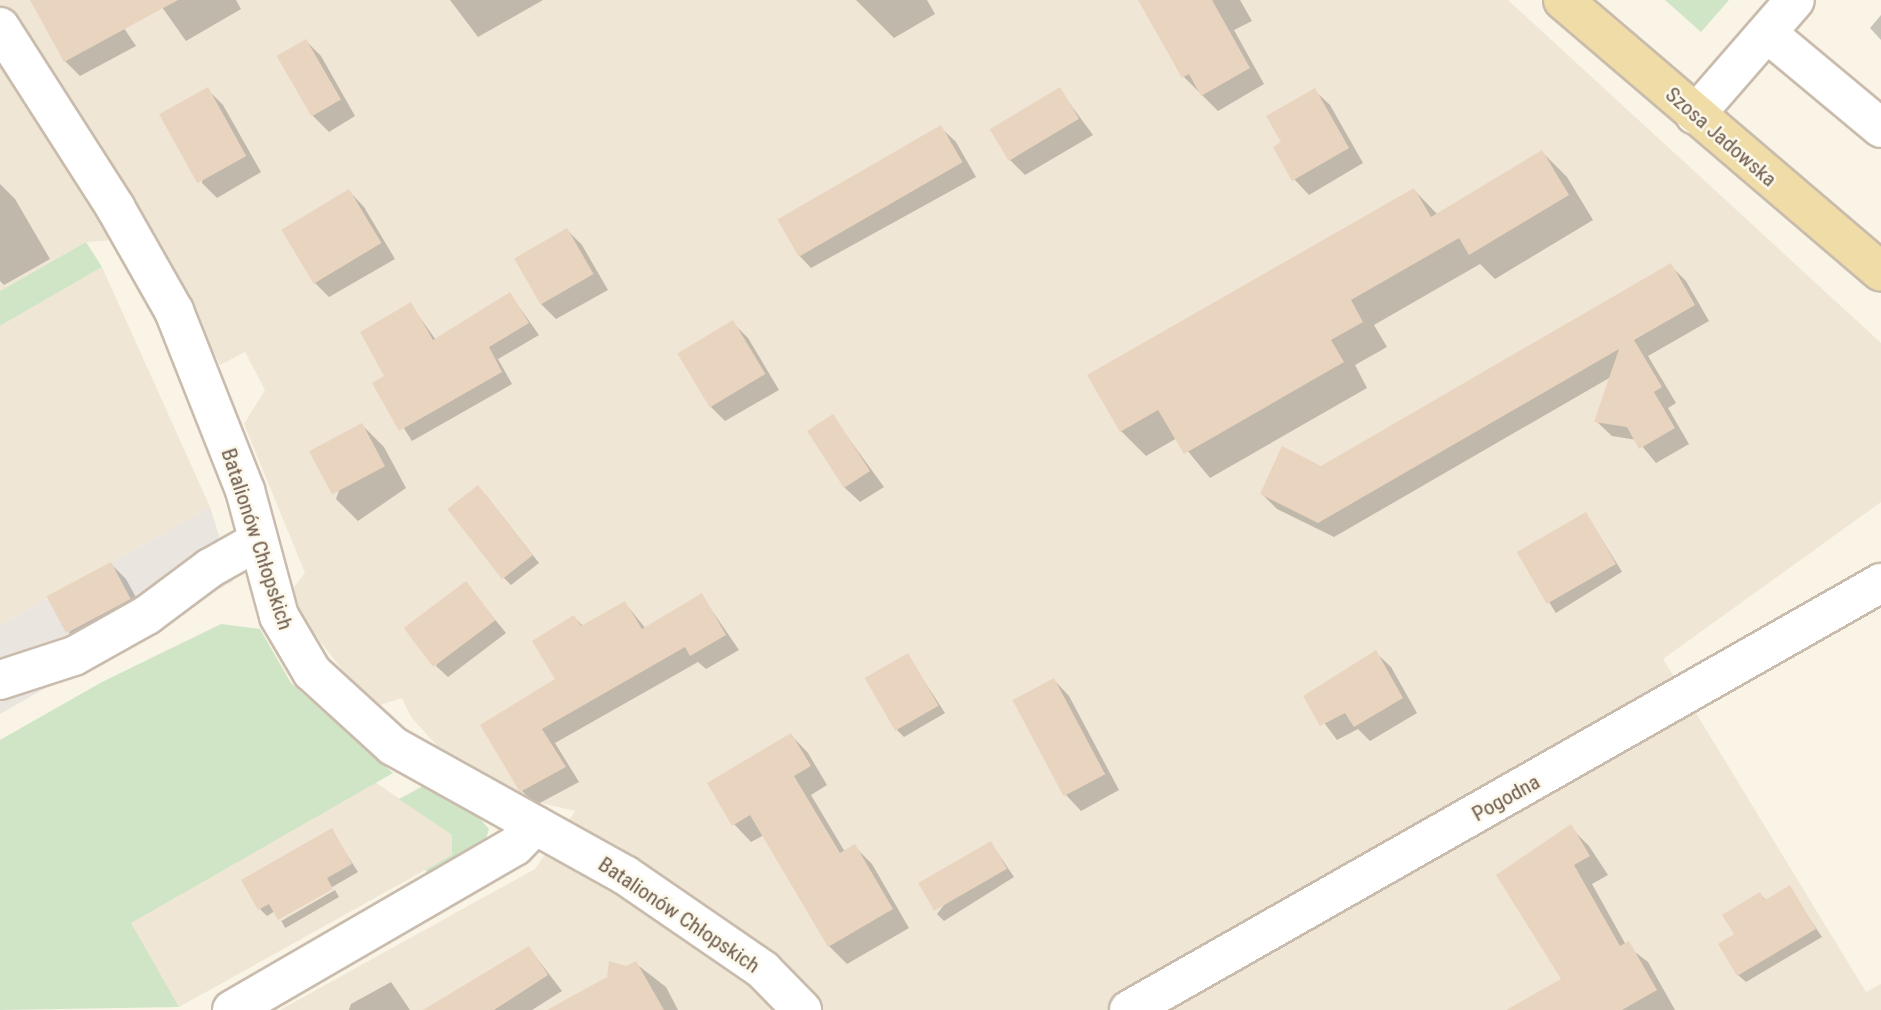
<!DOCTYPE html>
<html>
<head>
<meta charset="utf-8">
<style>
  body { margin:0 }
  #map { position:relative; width:1881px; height:1010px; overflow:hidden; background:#f9f4e6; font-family:"Roboto Condensed",sans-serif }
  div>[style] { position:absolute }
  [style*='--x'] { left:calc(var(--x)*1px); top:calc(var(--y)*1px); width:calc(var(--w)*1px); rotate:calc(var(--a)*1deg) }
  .residential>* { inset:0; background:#f0e6d5 }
  .industrial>* { inset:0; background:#eae5df }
  .green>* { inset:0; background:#cfe5c6 }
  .shadow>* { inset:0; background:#0003; transform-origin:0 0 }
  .building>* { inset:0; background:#e9d4bf; transform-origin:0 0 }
  .roads { filter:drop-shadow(2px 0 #c9bcad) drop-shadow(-2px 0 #c9bcad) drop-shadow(0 2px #c9bcad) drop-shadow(0 -2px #c9bcad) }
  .minor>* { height:38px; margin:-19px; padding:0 19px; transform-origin:19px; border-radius:19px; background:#fff }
  .major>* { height:38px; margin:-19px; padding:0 19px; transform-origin:19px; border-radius:19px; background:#efdca6 }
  span { translate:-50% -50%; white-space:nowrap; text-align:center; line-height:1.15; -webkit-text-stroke:5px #fcf8eb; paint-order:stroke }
  .street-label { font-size:21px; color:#6f5d4e }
</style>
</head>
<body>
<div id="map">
  <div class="residential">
    <div style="clip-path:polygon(0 0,1508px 0,1881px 343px,1881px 502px,1663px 659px,1866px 992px,1881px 984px,1881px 1010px,280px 1010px,535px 869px,575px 811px,517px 797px,441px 750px,411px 717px,402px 698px,380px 705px,346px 675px,297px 611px,289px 593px,305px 573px,244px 424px,265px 390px,245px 352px,220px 365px,156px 237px,86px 242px,0 291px)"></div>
    <div style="clip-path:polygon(102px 267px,210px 507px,0 625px,0 326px)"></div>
    <div style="clip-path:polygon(375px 782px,452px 835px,452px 855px,179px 1007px,130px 923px)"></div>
  </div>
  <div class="industrial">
    <div style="clip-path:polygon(210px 507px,233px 581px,0 714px,0 625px)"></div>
  </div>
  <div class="green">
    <div style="clip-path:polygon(1665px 0,1729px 0,1701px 32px)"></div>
    <div style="clip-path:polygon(86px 242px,102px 267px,0 326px,0 291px)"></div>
    <div style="clip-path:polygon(221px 624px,260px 629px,291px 683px,393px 773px,131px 923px,179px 1007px,0 1010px,0 740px,102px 682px)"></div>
    <div style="clip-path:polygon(423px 786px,473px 811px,489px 829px,484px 845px,432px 876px,425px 870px,452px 855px,452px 835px,399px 799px)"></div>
  </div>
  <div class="shadow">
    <div style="clip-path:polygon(32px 0,105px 0,136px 46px,80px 76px,65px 61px)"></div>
    <div style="clip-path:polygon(157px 0,236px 0,241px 9px,186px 41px)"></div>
    <div style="clip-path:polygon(450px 0,543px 0,478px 37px)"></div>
    <div style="clip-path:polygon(856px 0,927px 0,935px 14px,894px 38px)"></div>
    <div style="clip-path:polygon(1151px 0,1240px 0,1252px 21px,1234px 30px,1264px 84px,1218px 111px,1184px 77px)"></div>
    <div style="clip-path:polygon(1881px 15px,1881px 40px,1870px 28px)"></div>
    <div style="clip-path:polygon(306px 41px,321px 56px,355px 116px,329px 132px,313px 116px,279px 57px)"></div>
    <div style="clip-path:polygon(207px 89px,223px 105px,261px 172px,217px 198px,202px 183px)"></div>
    <div style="clip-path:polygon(1059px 89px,1093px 135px,1025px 175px,1010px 160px)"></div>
    <div style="clip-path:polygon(1314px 90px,1330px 105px,1363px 163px,1309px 195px,1294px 179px,1284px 143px)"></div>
    <div style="clip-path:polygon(940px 127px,956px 142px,976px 177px,811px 268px,796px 252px)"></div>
    <div style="clip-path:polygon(1542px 152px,1567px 177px,1593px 220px,1495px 279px,1480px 264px,1374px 325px,1387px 347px,1355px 365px,1367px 388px,1210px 478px,1177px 438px,1146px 456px,1121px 431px,1414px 190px,1438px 215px)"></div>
    <div style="clip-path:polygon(0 184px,15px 199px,50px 259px,4px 285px,0 281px)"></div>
    <div style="clip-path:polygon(349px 191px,364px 207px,395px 259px,329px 297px,313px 281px)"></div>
    <div style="clip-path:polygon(567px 230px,582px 245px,608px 290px,556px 319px,541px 304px)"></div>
    <div style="clip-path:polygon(1671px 266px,1686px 281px,1709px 321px,1648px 356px,1676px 403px,1668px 408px,1689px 444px,1656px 463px,1637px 440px,1612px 436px,1596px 421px,1611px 377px,1334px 537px,1277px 509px,1262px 494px,1321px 468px)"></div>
    <div style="clip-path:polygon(510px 294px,539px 335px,498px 359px,512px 384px,412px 441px,375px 383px,386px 377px,410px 304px,436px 340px)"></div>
    <div style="clip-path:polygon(733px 323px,748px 338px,779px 390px,725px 421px,710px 406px,679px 354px)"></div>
    <div style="clip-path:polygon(833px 417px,884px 487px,860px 502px,844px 487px)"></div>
    <div style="clip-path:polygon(362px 425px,384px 447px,406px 488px,358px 521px,336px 499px)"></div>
    <div style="clip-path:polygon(485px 494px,539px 563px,511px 585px,504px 578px)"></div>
    <div style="left:1586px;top:514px;width:68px;height:78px;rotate:58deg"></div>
    <div style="clip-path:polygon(111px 564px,126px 579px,145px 614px,85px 648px,69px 633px)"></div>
    <div style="clip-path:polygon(466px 584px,506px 633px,448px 677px,436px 666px)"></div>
    <div style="clip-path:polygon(702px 596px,739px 650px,706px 669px,698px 662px,555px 743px,579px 782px,536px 805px,522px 791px,574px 617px,584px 627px,625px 603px,646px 629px)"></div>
    <div style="clip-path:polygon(1375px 652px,1391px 667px,1417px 713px,1370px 741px,1358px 729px,1337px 740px,1305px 697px)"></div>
    <div style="clip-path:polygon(907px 655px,945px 713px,904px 737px,897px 730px)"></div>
    <div style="clip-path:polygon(1054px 680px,1069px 696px,1119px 790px,1081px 811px,1066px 795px,1015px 701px)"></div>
    <div style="clip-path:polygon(791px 735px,808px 753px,827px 785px,811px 795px,845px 852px,854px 846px,872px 864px,909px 928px,847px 964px,829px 946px,764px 835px,751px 842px,734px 824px)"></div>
    <div style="clip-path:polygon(1570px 827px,1589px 846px,1608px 875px,1592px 884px,1626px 945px,1648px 962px,1675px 1010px,1510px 1010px,1563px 980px)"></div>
    <div style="clip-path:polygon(331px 830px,358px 872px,279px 918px,275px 911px,267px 916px,260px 909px)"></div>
    <div style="clip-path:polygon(991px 843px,1014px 877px,944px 921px,937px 914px)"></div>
    <div style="clip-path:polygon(1789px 888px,1822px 937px,1746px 982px,1738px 975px,1736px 934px,1760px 894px,1767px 901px)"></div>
    <div style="left:335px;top:890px;width:8px;height:62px;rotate:60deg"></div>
    <div style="clip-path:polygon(529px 948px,562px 991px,532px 1010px,463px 1010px)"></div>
    <div style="clip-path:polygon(635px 963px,666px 987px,678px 1010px,589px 1010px)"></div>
    <div style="clip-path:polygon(391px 982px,410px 1010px,349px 1010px,351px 1004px)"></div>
  </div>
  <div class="building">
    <div style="clip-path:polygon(30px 0,178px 0,64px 62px)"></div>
    <div style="clip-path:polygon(1138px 0,1212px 0,1250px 68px,1201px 96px,1189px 74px,1182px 78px)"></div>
    <div style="left:306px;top:39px;width:70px;height:34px;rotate:60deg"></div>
    <div style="left:208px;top:87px;width:79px;height:56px;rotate:61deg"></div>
    <div style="left:1060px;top:87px;width:37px;height:82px;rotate:59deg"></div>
    <div style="clip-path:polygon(1315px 88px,1349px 148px,1292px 181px,1273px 147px,1281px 142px,1266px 116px)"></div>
    <div style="left:941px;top:125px;width:43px;height:189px;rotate:60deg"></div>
    <div style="clip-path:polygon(1542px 150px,1569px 195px,1469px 255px,1459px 238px,1351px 300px,1363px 322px,1331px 340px,1344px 362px,1184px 454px,1158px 410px,1120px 432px,1087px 375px,1414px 188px,1431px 217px)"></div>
    <div style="left:349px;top:189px;width:63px;height:79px;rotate:59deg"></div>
    <div style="left:567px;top:228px;width:53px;height:61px;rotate:60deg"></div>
    <div style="clip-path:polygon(1671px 263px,1695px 305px,1634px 340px,1662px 387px,1654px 392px,1675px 428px,1639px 449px,1627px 427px,1594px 422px,1619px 349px,1318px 523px,1260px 494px,1282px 446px,1321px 466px)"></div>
    <div style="clip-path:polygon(510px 292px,529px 323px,489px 347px,502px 372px,399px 431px,372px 383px,384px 376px,360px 332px,411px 302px,433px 340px)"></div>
    <div style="left:733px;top:320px;width:63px;height:65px;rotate:59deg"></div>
    <div style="left:833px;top:414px;width:68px;height:31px;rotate:57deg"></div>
    <div style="left:362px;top:423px;width:49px;height:60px;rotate:62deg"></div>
    <div style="left:478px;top:485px;width:89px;height:39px;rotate:52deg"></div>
    <div style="left:1586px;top:512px;width:60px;height:80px;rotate:60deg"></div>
    <div style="left:111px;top:562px;width:42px;height:73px;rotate:62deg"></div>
    <div style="left:466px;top:581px;width:49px;height:78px;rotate:53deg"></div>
    <div style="clip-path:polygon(702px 593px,726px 635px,690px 656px,685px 647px,542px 729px,566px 767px,520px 792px,480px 725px,555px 679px,532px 641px,574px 615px,581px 626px,625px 601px,642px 629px)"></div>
    <div style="clip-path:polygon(1376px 650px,1403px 698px,1354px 727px,1345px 713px,1320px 726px,1303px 696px)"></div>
    <div style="left:908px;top:653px;width:61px;height:50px;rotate:60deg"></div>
    <div style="left:1054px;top:678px;width:109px;height:47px;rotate:62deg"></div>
    <div style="clip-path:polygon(791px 733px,811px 766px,794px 776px,840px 853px,855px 844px,893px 909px,828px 947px,750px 815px,732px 826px,707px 783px)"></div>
    <div style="clip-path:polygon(1571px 824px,1590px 856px,1574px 865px,1620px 946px,1629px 941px,1657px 990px,1622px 1010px,1506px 1010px,1561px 979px,1496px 875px)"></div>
    <div style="clip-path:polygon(332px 828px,352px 864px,327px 878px,333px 889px,278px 920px,269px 904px,258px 910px,241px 880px)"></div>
    <div style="left:991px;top:841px;width:32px;height:84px;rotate:60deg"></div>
    <div style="clip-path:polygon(1790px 885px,1816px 929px,1737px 976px,1718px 944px,1734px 934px,1722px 915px,1760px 892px,1765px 900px)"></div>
    <div style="clip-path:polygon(529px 946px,548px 975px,494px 1010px,423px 1010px)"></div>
    <div style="clip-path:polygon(609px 961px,626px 966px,636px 961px,664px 1010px,547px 1010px,607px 977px)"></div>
  </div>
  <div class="roads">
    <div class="minor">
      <div style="--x:0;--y:27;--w:214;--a:57.4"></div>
      <div style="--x:115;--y:207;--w:120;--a:60.4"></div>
      <div style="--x:174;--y:311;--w:193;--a:68.4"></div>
      <div style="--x:245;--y:490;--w:131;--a:74.9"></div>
      <div style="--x:279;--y:616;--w:65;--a:59.5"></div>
      <div style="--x:312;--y:672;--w:110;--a:42.4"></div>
      <div style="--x:393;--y:746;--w:265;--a:29.1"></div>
      <div style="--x:625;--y:875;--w:168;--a:34.5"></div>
      <div style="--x:763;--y:970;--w:56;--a:45.7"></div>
      <div style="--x:1767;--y:33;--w:148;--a:39.8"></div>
      <div style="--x:1695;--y:115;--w:152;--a:-49"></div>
      <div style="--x:0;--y:680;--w:78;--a:-18"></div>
      <div style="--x:74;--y:656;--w:84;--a:-29.3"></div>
      <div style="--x:147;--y:615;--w:79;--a:-36.7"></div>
      <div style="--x:210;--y:568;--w:55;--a:-29.4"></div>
      <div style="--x:232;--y:1010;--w:327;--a:-30.1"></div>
      <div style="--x:515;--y:846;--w:29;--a:-46"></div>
      <div style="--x:1129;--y:1010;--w:865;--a:-29.59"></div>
    </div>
    <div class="major">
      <div style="--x:1563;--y:0;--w:418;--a:40.5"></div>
    </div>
  </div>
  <div class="street-label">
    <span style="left:1721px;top:137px;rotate:41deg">Szosa Jadowska</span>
    <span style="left:257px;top:539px;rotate:72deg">Batalionów Chłopskich</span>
    <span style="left:1506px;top:798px;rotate:-29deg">Pogodna</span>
    <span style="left:679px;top:915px;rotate:34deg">Batalionów Chłopskich</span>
  </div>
</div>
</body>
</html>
